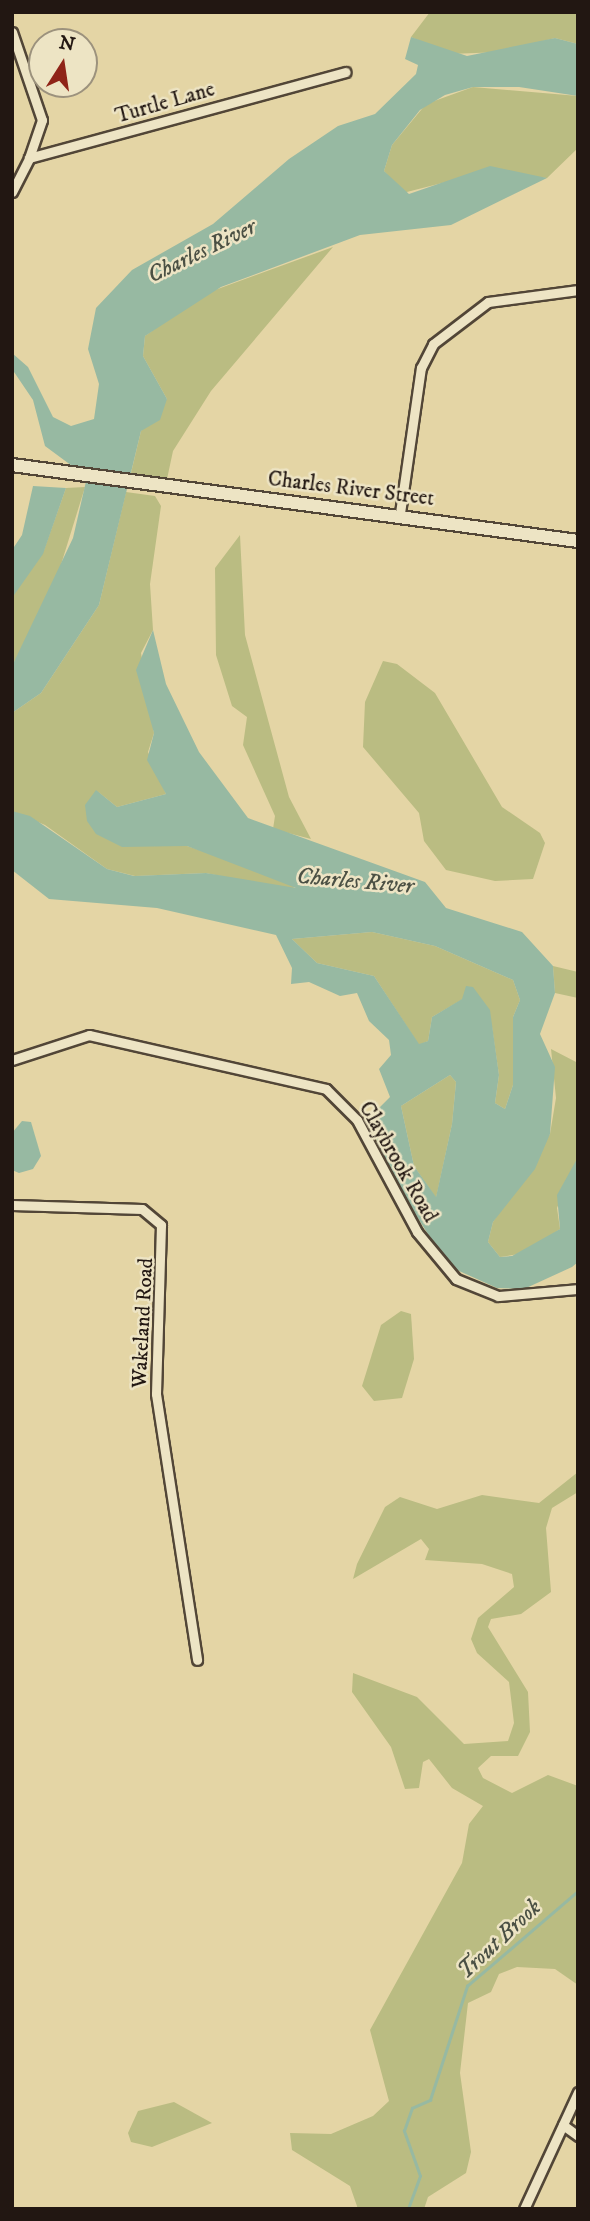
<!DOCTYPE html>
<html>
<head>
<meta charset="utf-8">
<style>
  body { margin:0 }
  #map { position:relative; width:590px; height:2221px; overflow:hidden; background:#e4d5a5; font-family:"IM FELL DW Pica",serif }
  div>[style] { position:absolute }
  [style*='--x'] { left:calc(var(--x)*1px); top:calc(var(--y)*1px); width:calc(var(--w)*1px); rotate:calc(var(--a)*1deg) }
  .green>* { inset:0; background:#babc82 }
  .water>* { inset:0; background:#97b9a2 }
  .stream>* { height:2.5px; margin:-1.25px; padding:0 1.25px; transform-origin:1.25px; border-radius:1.25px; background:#97b9a2 }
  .roads { filter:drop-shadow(2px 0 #524637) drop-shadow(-2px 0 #524637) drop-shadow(0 2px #524637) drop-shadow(0 -2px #524637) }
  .street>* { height:9px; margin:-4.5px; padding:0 4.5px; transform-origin:4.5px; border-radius:4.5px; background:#ede4c4 }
  .secondary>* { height:12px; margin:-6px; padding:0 6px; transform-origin:6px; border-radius:6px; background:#ede4c4 }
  span { translate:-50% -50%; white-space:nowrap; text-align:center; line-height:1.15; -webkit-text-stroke:5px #ede4c4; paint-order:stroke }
  .street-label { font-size:21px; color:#221712 }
  .water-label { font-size:23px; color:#4b5044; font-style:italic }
  .frame { position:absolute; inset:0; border:14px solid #221712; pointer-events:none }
  .north { position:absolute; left:28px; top:28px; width:70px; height:70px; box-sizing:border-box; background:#ede4c4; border:2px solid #9c927d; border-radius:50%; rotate:12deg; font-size:19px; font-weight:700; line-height:28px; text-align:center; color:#221712 }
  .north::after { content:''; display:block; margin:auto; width:24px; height:32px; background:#8f2418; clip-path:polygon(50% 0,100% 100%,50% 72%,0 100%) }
</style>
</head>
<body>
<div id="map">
  <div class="green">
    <div style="clip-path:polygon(430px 12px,578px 12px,578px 44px,555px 38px,501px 52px,450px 54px,411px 37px)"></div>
    <div style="clip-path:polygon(473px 87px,578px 96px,578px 148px,547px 178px,481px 173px,403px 193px,384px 171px,392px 145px,426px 104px)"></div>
    <div style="clip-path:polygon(333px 247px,211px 391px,173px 451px,167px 479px,131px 473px,141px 431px,167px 399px,143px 356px,145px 336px,204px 294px)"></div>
    <div style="clip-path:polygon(85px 487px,55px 584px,12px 666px,14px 593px,44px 550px,66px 488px)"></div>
    <div style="clip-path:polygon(126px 492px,155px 496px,161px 506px,150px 584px,153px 630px,141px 653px,154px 733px,148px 752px,166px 794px,117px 807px,96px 790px,158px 844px,187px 846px,254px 868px,296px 883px,292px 891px,206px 873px,135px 876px,107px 869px,45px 825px,12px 811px,12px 713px,41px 693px,99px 605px)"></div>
    <div style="clip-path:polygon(240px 535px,245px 635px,289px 797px,311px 839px,273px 829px,275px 816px,243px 745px,247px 717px,232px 706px,216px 655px,215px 568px)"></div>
    <div style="clip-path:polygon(383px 661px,397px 664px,435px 693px,502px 807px,540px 833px,545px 843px,533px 879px,495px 881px,446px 870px,424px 841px,419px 813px,363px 747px,365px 702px)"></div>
    <div style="clip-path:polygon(372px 932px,435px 946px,513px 980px,520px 1000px,513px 1017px,513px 1085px,505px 1109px,495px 1103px,499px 1075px,492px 1027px,463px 999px,432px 1017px,428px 1041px,419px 1045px,374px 976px,317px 963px,292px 939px)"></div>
    <div style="clip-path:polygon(553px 966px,578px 972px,578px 998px,555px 993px)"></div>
    <div style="clip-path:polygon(551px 1049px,578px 1063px,578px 1157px,557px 1208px,560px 1229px,525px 1253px,500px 1257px,488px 1242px,493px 1222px,550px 1134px,556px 1098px)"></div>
    <div style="clip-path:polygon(450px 1075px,456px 1082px,452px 1124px,436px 1198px,414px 1166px,401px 1106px)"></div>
    <div style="clip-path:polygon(401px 1311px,411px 1314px,414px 1359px,402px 1398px,374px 1401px,362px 1386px,381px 1325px)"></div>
    <div style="clip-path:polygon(578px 1472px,578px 1492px,552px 1508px,546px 1528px,551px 1592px,521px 1614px,491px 1619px,488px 1627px,528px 1692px,530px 1732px,518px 1756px,491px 1756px,478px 1768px,483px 1778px,512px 1793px,548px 1775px,578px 1786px,578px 1985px,555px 1969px,517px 1967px,499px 1974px,491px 1992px,468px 2003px,460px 2073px,471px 2152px,466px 2173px,428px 2197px,424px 2209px,358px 2209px,350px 2186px,292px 2150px,290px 2133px,331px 2134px,373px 2116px,389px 2101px,370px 2030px,462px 1863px,469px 1824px,483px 1806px,452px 1788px,429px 1759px,423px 1762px,419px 1788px,405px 1789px,391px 1747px,352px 1692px,353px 1673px,417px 1697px,464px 1744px,508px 1741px,514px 1723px,509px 1682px,477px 1653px,471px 1639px,478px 1618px,514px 1587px,512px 1574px,482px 1564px,425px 1560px,429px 1549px,421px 1539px,353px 1579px,357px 1564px,385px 1507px,400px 1497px,437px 1509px,482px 1495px,539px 1503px)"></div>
    <div style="clip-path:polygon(174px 2102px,212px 2123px,152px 2147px,131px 2142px,128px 2133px,138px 2111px)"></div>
  </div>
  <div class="water">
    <div style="clip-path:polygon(411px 37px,467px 56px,555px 38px,578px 44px,578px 96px,519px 87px,473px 87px,445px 95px,420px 110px,392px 145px,384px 171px,409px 194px,490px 166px,547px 178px,451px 225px,360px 235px,221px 287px,145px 336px,143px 356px,167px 399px,160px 420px,141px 431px,99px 605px,41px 693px,12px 713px,12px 666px,73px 538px,87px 477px,45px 446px,33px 400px,12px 369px,12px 353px,28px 367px,53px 417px,71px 426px,94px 419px,99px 384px,88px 349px,96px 308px,132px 270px,213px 224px,289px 159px,338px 126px,375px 114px,416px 74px,418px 65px,405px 59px)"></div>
    <div style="clip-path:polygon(33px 486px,66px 488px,43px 554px,12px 598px,12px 550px,22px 535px)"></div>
    <div style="clip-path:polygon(evenodd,153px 630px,166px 684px,199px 752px,248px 818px,425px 882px,446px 908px,522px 932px,553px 966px,555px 993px,540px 1034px,555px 1067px,550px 1134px,535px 1169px,493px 1222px,488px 1242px,500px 1257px,512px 1256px,560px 1229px,557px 1195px,578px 1157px,578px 1262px,572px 1267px,524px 1289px,497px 1288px,448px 1266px,377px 1153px,376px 1111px,390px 1097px,379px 1069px,391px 1055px,389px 1040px,369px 1021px,357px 993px,340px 996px,309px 982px,291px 984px,292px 968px,276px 935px,157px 908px,49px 899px,12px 870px,12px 811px,30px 816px,107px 869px,134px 876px,206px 873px,296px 888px,187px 846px,122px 847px,96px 834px,87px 821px,85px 805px,96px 790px,117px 807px,166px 794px,147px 760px,154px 733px,136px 670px,153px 630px,372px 932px,435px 946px,513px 980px,520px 1000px,513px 1017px,513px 1085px,505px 1109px,495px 1103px,499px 1075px,490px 1010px,473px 987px,466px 986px,462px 999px,432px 1017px,428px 1041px,419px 1044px,374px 976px,317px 963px,292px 939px,372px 932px,153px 630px,450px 1075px,456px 1082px,452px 1124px,436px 1197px,414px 1166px,401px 1106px,450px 1075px)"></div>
    <div style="clip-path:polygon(22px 1121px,31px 1122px,41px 1156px,33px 1169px,19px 1173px,12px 1170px,12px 1133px)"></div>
  </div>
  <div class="stream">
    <div style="--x:408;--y:2209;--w:35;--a:-70"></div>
    <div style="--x:420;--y:2176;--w:48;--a:-109.6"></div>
    <div style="--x:404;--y:2131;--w:24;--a:-71"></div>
    <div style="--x:412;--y:2108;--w:20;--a:-24"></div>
    <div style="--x:430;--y:2100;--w:120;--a:-72"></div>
    <div style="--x:467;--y:1986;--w:146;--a:-40.6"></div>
  </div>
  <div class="roads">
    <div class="street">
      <div style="--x:12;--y:32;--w:93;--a:71.2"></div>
      <div style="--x:42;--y:120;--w:40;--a:108.9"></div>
      <div style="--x:12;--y:192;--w:38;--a:-63"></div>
      <div style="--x:29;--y:158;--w:328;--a:-15.2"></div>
      <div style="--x:400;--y:513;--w:147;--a:-81.8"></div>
      <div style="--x:421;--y:368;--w:27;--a:-63"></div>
      <div style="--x:433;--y:344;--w:69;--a:-37.4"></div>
      <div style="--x:488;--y:302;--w:91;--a:-7.6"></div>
      <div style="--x:12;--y:1060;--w:81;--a:-18"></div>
      <div style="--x:89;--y:1035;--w:243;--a:12.8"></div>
      <div style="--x:326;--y:1089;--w:44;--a:45"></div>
      <div style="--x:357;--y:1120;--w:127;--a:61.8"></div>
      <div style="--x:417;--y:1232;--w:61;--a:50.3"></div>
      <div style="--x:456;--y:1279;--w:45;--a:22"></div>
      <div style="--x:498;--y:1296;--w:80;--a:-5"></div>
      <div style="--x:12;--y:1205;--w:130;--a:1.8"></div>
      <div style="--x:142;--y:1209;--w:25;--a:40"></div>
      <div style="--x:161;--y:1225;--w:169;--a:91.7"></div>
      <div style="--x:156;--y:1394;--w:269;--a:81.2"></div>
      <div style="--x:563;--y:2125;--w:19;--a:36"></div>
      <div style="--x:524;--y:2209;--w:129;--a:-65.2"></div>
    </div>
    <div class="secondary">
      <div style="--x:12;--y:465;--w:571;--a:7.65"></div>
    </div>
  </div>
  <div class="street-label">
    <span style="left:165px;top:103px;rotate:-16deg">Turtle Lane</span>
    <span style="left:351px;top:489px;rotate:7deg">Charles River Street</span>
    <span style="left:398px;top:1162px;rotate:60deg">Claybrook Road</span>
    <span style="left:143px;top:1323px;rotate:-87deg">Wakeland Road</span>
  </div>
  <div class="water-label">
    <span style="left:202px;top:252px;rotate:-26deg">Charles River</span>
    <span style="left:355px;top:882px;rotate:5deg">Charles River</span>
    <span style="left:500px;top:1940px;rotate:-43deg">Trout Brook</span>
  </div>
  <div class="frame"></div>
  <div class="north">N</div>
</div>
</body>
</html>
